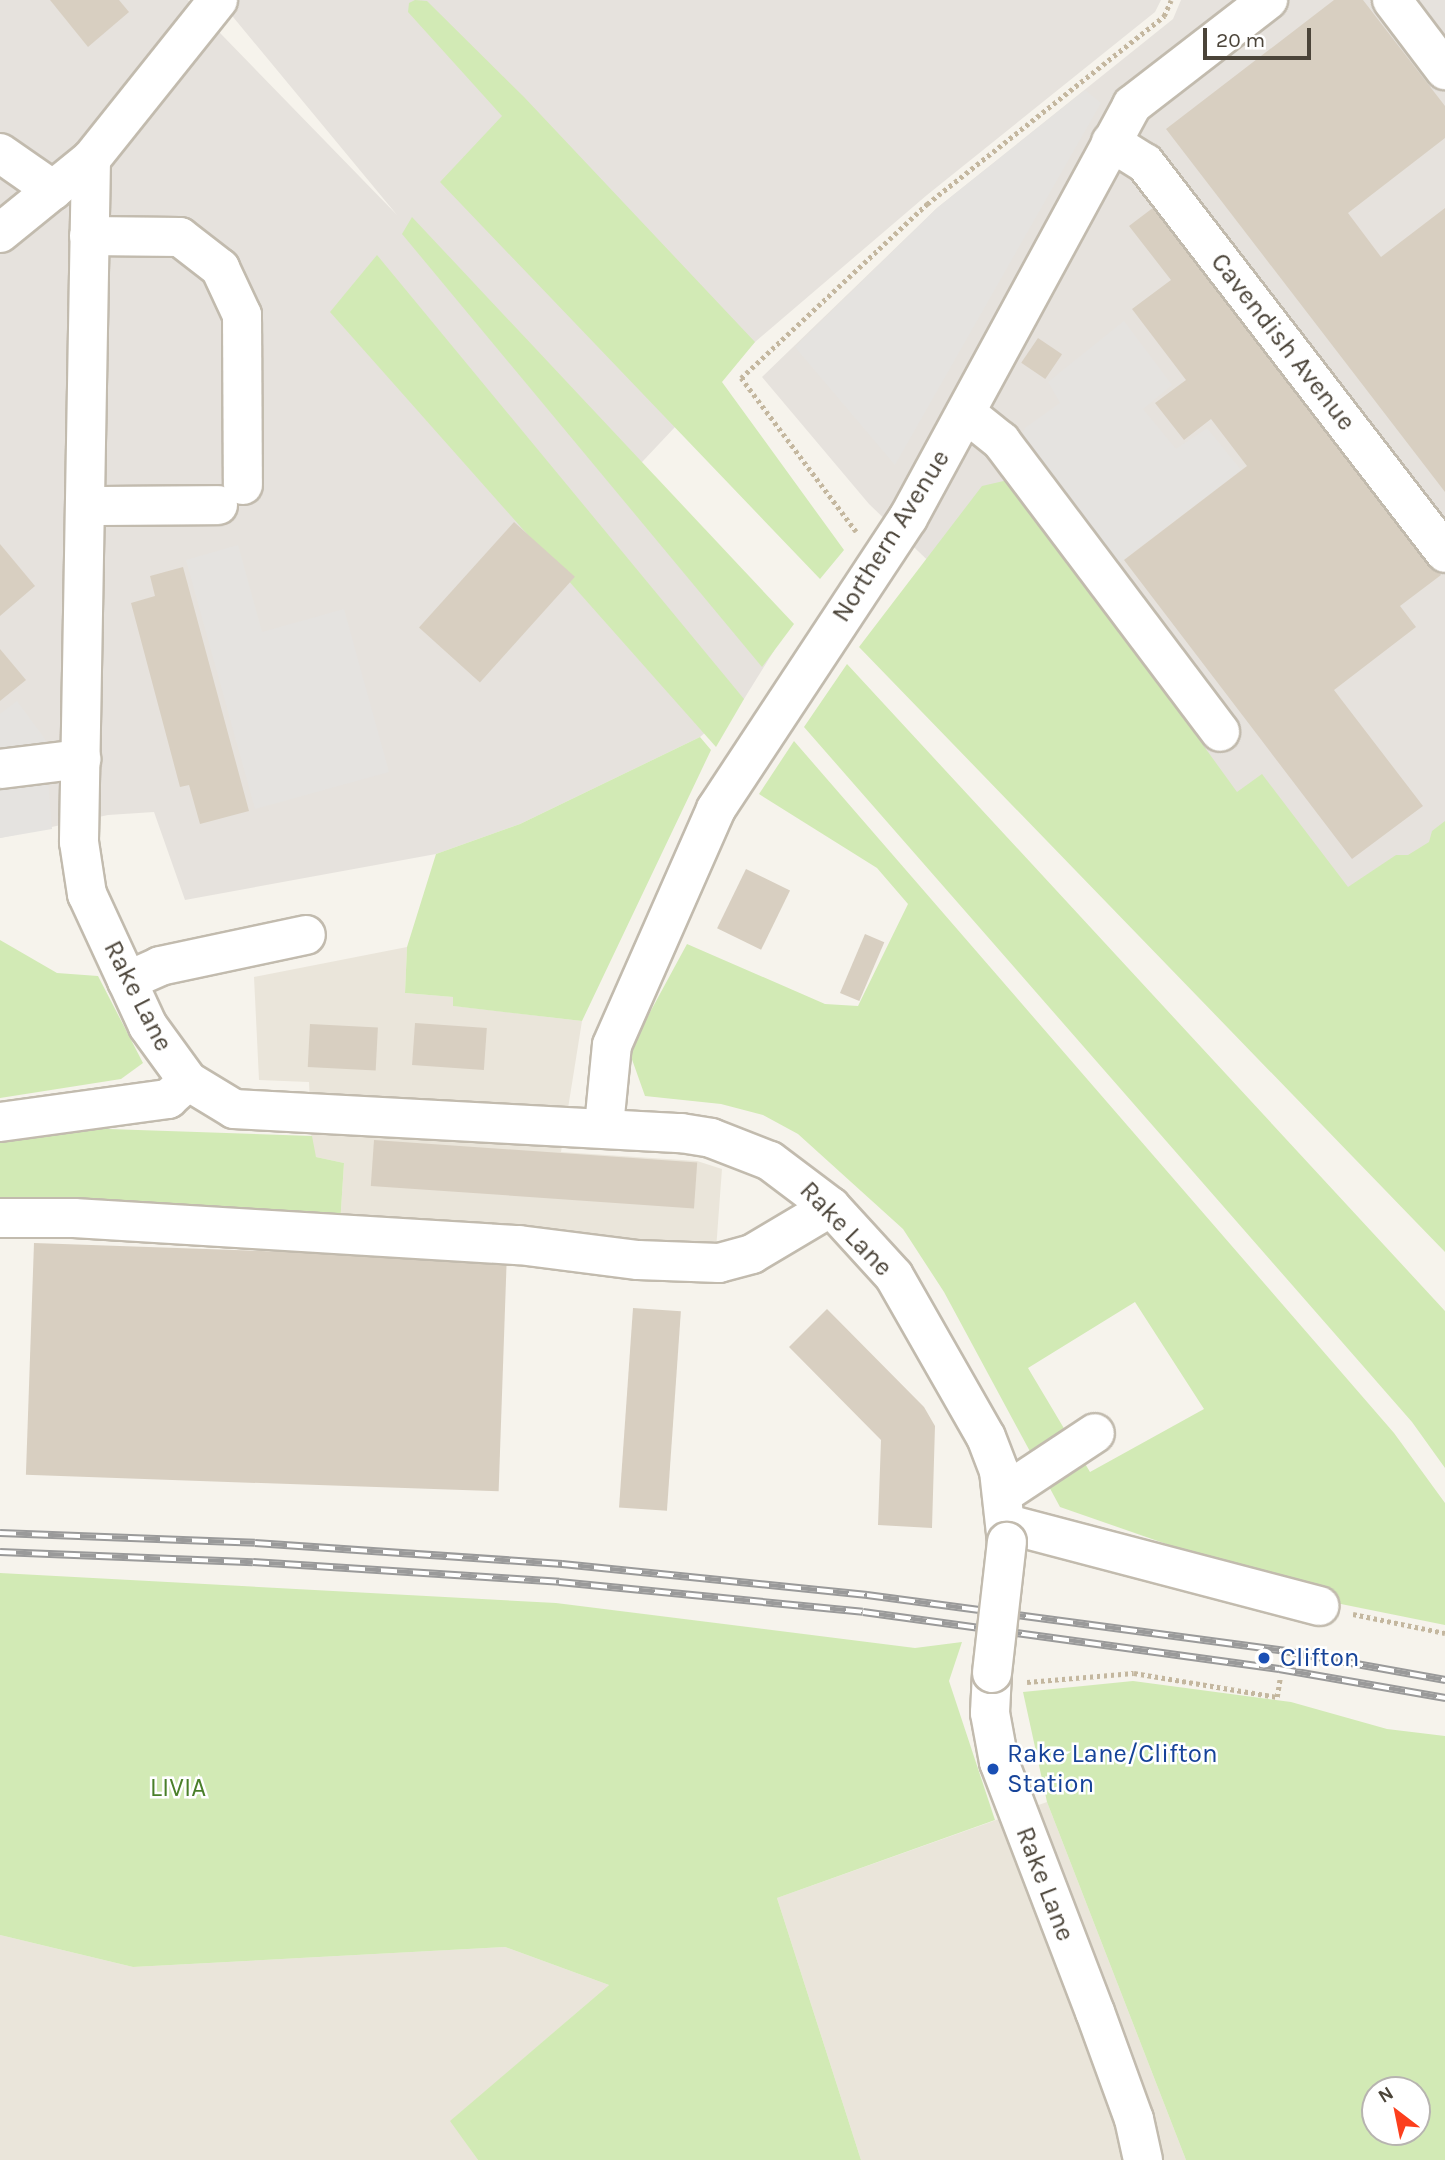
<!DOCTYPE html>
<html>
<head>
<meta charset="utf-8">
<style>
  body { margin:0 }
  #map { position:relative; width:1445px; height:2160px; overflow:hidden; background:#f6f3ec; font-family:Karla,sans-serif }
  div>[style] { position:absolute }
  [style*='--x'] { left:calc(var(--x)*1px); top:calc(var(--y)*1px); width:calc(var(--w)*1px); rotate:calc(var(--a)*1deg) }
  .residential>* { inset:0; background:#eae5da }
  .industrial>* { inset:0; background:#e6e2dd }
  .green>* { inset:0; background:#d2eab5 }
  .parking>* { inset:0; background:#e5e3e0 }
  .building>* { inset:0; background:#d8cfc1; transform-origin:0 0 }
  .path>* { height:4.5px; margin-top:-2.25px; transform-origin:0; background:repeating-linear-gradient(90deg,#c4b79f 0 3.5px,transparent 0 7px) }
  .roads { filter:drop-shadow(2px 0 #c2bbae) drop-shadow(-2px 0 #c2bbae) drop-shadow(0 2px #c2bbae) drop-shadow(0 -2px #c2bbae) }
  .minor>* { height:38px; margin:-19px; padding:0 19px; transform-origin:19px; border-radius:19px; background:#fff }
  .rail>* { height:8px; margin-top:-4px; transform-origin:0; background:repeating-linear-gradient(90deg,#fff 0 16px,#9a9a9a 0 32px); box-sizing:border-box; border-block:2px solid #9a9a9a }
  .bridges { filter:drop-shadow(2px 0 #c2bbae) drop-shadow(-2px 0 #c2bbae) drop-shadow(0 2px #c2bbae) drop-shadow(0 -2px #c2bbae) }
  .minor-bridge>* { height:38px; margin:-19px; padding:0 19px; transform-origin:19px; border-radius:19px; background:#fff }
  .dots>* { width:19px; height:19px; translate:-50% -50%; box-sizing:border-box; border:4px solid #fff; border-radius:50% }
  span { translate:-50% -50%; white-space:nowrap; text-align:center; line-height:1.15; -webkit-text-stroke:5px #fff; paint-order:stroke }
  .street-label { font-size:26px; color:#4b4439 }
  .transit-label { font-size:26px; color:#164399 }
  .left { translate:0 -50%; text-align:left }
  .park-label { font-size:26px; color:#4a7f2a }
  .north { position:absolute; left:1361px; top:2076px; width:70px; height:70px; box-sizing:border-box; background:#fff; border:2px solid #b7b4b0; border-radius:50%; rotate:328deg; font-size:19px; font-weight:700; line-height:28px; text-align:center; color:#4b4439 }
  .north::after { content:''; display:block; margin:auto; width:24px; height:32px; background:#fc3f1d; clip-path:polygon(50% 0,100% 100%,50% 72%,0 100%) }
  .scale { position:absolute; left:1203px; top:28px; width:108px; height:32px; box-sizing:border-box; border:4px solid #4b4439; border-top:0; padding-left:9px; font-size:21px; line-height:24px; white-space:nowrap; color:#4b4439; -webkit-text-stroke:5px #fff; paint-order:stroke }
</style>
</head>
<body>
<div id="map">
  <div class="residential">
    <div style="clip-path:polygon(407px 947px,405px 993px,454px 997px,454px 1006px,582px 1021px,561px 1152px,697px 1161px,722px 1169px,716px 1250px,340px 1225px,344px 1163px,316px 1157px,312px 1150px,309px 1082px,259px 1080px,254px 977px)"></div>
    <div style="clip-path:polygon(1047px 1802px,1186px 2160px,861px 2160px,777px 1898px)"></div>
    <div style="clip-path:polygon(0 1935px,133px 1967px,505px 1947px,609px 1985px,451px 2121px,478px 2160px,0 2160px)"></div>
  </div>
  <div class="industrial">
    <div style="clip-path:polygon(0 0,188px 0,397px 215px,219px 0,1161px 0,1155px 12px,927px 195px,755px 342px,627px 478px,775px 649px,744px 699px,700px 737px,520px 824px,436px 854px,185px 900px,154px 812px,108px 815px,0 838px)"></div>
    <div style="clip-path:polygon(1181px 0,1445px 0,1445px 1057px,869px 504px,762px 377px,937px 208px,1173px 19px)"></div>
  </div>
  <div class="green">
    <div style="clip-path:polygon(415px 0,427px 1px,524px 97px,755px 342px,722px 382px,844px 550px,820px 579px,440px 182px,502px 116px,408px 12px,409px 3px)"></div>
    <div style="clip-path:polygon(412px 217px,794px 624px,762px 667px,402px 234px)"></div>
    <div style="clip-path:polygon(377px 255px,744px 699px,716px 747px,330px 312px)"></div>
    <div style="clip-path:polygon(1008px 480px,1208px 741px,1203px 745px,1237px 792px,1262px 774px,1348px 887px,1396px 855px,1408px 855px,1429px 842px,1432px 831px,1445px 821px,1445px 1252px,859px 647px,982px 486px)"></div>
    <div style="clip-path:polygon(847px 664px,1445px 1311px,1445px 1468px,1412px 1422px,804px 727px)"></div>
    <div style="clip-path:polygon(700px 737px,711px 750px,582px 1021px,453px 1006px,453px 997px,405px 993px,407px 947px,436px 854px,520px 824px)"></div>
    <div style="clip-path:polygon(evenodd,794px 741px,1394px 1433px,1445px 1503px,1445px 1625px,1336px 1603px,1060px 1507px,944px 1292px,903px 1229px,798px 1134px,763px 1115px,721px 1104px,645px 1096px,629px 1051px,687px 944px,825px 1004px,858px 1006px,908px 904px,877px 868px,759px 794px,794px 741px,1135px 1302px,1204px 1409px,1090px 1472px,1028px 1368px,1135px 1302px)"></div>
    <div style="clip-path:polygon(0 940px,57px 973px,98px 976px,143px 1063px,121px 1079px,0 1098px)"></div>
    <div style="clip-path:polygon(79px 1128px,312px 1136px,316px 1157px,344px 1163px,340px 1225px,0 1200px,0 1139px)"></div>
    <div style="clip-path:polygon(0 1573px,556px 1603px,915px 1648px,962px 1642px,949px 1681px,995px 1820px,777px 1898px,861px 2160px,478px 2160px,450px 2121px,609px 1985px,505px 1947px,133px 1967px,0 1935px)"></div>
    <div style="clip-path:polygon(evenodd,1133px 1681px,1291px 1702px,1387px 1729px,1445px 1736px,1445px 2160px,1186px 2160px,1047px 1802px,1023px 1692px,1133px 1681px,1417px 2090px,1417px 2132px,1375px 2132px,1375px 2090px,1417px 2090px)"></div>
  </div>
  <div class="parking">
    <div style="clip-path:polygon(1085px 90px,1101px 103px,895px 465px,795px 347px,937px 208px)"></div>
    <div style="clip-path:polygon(1124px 321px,1172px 385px,1143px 409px,1176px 449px,1207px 428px,1241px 470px,1110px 570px,1017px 447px,1025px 428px,1060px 403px,1048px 382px)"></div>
    <div style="clip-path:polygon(238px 545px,262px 632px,344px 609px,389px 772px,255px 809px,186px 560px)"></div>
    <div style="clip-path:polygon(17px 701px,45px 739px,52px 829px,0 838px,0 714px)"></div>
  </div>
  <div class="building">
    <div style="clip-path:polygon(50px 0,119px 0,129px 12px,88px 47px)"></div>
    <div style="clip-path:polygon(1334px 0,1363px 0,1445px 106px,1445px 138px,1348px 213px,1381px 257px,1445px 208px,1445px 492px,1166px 129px)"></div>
    <div style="clip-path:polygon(1158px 204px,1441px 575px,1400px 606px,1416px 627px,1334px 690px,1423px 806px,1352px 859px,1124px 560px,1247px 466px,1211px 419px,1184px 440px,1155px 403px,1186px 380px,1132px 309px,1171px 280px,1129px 226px)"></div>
    <div style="left:1038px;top:338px;width:29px;height:30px;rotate:34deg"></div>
    <div style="left:514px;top:522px;width:82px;height:142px;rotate:42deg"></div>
    <div style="clip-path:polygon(0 544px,35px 586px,0 616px)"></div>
    <div style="clip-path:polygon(183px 567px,249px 811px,200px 824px,189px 785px,180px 787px,131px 603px,155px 596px,150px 576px)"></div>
    <div style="clip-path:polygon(0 649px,26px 680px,0 701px)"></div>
    <div style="left:746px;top:869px;width:49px;height:66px;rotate:26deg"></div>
    <div style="left:865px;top:934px;width:21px;height:64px;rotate:23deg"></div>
    <div style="left:415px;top:1023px;width:72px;height:42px;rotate:4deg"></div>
    <div style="left:310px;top:1024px;width:68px;height:43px;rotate:3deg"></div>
    <div style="left:374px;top:1140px;width:324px;height:46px;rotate:4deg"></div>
    <div style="left:34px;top:1243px;width:473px;height:232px;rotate:2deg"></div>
    <div style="left:633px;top:1308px;width:48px;height:200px;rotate:4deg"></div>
    <div style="clip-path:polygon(827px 1309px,924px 1407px,935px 1426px,932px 1528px,878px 1525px,881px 1440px,789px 1347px)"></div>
  </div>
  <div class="path">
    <div style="--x:856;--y:532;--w:192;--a:-126.8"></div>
    <div style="--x:741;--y:378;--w:255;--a:-43.1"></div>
    <div style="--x:927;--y:204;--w:303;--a:-38.4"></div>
    <div style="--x:1164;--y:16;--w:17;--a:-66"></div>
    <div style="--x:1353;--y:1614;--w:94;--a:11.7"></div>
    <div style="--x:1027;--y:1682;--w:107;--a:-4.8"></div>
    <div style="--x:1134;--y:1673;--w:145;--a:9.5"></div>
    <div style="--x:1277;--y:1697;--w:18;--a:-81"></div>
  </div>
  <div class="roads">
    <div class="minor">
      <div style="--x:218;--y:0;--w:203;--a:128.6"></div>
      <div style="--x:91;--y:159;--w:683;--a:91.01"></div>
      <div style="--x:79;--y:842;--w:53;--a:81.3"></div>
      <div style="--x:87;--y:894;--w:145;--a:65.2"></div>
      <div style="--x:148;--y:1026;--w:68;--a:54"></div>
      <div style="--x:188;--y:1081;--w:54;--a:31.3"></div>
      <div style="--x:234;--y:1109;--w:448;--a:3.1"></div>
      <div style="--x:681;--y:1133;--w:30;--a:9"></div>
      <div style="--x:711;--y:1138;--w:63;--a:21.3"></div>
      <div style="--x:770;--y:1161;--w:76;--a:37"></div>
      <div style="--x:831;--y:1207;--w:93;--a:47.6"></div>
      <div style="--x:894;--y:1276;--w:185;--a:60.3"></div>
      <div style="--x:986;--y:1437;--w:36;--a:69"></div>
      <div style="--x:999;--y:1471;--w:71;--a:83.6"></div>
      <div style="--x:1392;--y:0;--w:88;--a:52.9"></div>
      <div style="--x:1111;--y:142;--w:40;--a:32"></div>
      <div style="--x:1145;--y:163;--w:492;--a:52.4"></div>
      <div style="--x:0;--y:153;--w:65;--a:34.9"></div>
      <div style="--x:0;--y:233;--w:117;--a:-39.1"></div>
      <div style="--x:89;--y:236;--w:91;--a:0.6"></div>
      <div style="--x:180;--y:237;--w:51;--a:37.8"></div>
      <div style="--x:220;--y:268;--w:52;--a:64.9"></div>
      <div style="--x:242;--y:315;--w:170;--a:89.7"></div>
      <div style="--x:966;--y:413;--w:45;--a:38.7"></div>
      <div style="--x:1001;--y:441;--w:364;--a:53"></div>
      <div style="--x:85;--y:506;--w:133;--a:-0.4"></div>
      <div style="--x:0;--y:769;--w:82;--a:-7"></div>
      <div style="--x:127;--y:981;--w:36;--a:-24"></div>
      <div style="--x:160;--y:966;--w:149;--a:-12"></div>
      <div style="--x:0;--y:1122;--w:170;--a:-7.8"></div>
      <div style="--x:168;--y:1099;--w:27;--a:-42"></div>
      <div style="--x:604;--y:1126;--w:81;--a:-84.4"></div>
      <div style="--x:612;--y:1045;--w:258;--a:-66.2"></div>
      <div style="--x:716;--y:809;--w:349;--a:-56.6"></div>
      <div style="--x:908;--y:518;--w:470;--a:-61.5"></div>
      <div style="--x:1132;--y:105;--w:172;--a:-37.7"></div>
      <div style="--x:0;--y:1218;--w:74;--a:0"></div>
      <div style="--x:74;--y:1218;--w:446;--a:3.5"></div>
      <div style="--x:519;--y:1245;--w:120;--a:7.2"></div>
      <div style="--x:638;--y:1260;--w:81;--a:2.1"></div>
      <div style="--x:719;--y:1263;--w:34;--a:-15"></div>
      <div style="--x:752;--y:1254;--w:92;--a:-30.7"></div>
      <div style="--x:1003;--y:1494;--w:110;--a:-33.5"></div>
      <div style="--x:1007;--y:1524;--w:323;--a:14.7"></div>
      <div style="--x:992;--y:1673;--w:40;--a:92.9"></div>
      <div style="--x:990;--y:1713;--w:50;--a:79.6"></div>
      <div style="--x:999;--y:1762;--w:268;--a:69"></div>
      <div style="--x:1095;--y:2012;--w:114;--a:70"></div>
      <div style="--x:1134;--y:2119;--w:42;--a:77.6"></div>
    </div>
  </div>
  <div class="rail">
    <div style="--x:0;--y:1533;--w:255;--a:2.2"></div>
    <div style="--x:255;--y:1543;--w:308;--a:3.9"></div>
    <div style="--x:562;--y:1564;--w:307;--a:5.8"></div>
    <div style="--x:867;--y:1595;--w:421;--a:7.6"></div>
    <div style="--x:1284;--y:1651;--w:164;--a:10.2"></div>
    <div style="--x:0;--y:1552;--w:253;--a:2.3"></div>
    <div style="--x:253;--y:1562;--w:307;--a:3.7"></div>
    <div style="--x:559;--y:1582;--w:305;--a:5.6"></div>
    <div style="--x:863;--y:1612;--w:420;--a:7.8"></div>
    <div style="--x:1279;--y:1669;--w:169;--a:9.9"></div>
  </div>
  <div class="bridges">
    <div class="minor-bridge">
      <div style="--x:992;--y:1673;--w:132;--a:-83.5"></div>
    </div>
  </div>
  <div class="dots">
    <div style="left:1264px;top:1658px;background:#1a4fb4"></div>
    <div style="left:993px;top:1769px;background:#1a4fb4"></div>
  </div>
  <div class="street-label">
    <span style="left:1283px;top:342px;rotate:52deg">Cavendish Avenue</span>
    <span style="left:891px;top:536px;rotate:-58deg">Northern Avenue</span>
    <span style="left:138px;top:996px;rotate:63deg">Rake Lane</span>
    <span style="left:846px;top:1229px;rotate:46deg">Rake Lane</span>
    <span style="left:1045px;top:1884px;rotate:69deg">Rake Lane</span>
  </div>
  <div class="transit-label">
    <span class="left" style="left:1280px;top:1658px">Clifton</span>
    <span class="left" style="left:1007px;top:1769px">Rake Lane/Clifton<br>Station</span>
  </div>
  <div class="park-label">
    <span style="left:178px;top:1788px">LIVIA</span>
  </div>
  <div class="north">N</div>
  <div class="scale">20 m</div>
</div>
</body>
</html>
